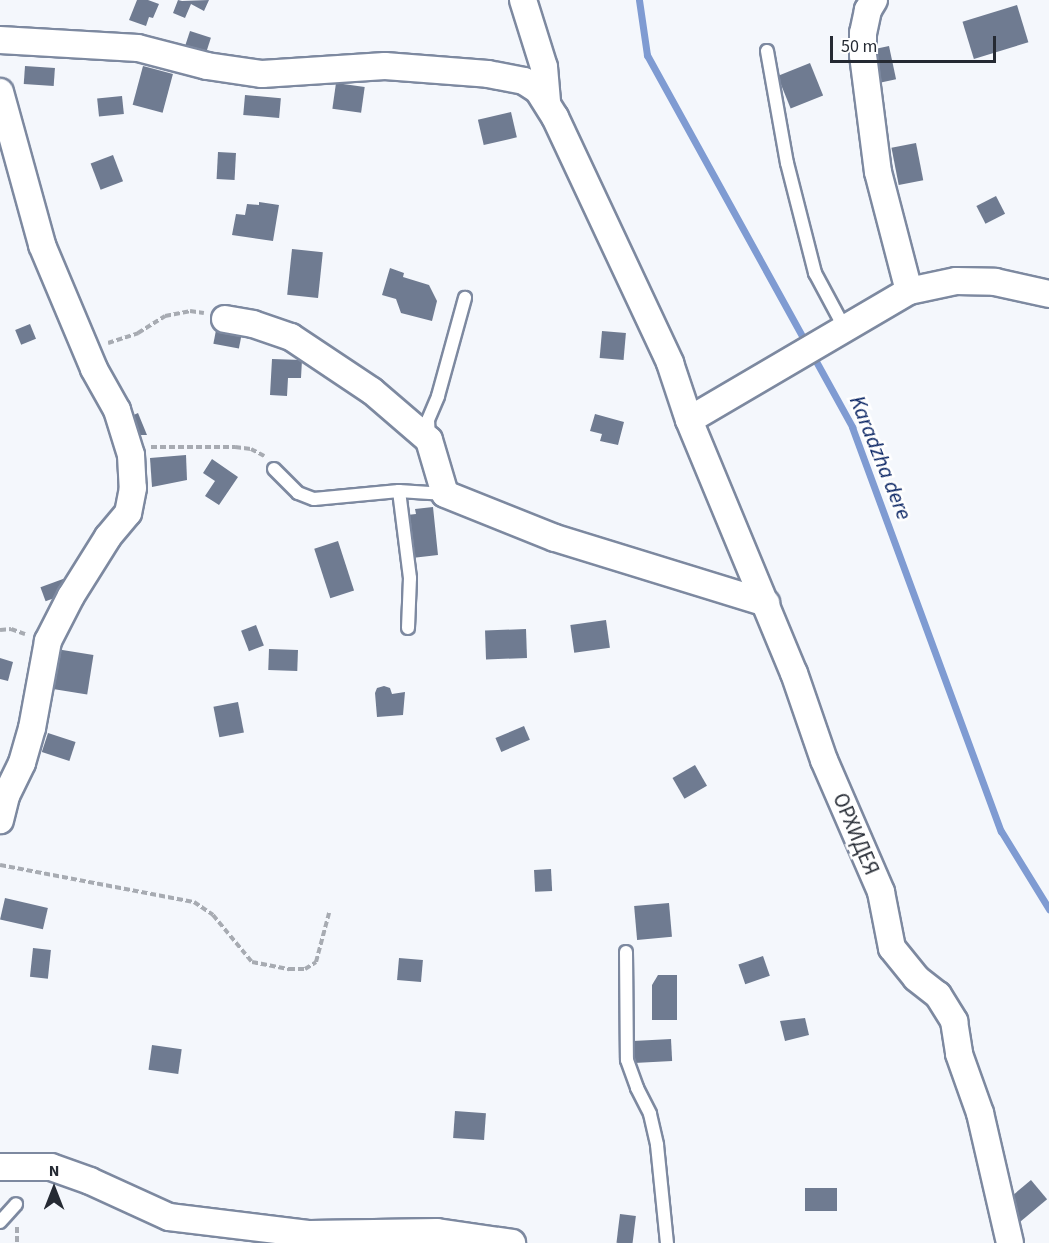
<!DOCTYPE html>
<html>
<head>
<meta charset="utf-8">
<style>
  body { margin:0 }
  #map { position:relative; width:1049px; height:1243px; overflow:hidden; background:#f4f7fc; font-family:"Source Sans 3",sans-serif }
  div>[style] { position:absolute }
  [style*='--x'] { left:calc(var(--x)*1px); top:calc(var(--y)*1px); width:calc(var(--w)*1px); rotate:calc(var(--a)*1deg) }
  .stream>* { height:7px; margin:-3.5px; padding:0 3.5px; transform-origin:3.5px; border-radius:3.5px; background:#7f9bd2 }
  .building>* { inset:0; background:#6f7b91; transform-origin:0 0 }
  .path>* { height:4px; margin-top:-2px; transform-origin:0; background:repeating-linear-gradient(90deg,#a7abb2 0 6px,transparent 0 9px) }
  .roads { filter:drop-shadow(2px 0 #7d89a0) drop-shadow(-2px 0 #7d89a0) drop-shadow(0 2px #7d89a0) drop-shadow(0 -2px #7d89a0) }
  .lane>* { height:12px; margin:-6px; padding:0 6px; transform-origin:6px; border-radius:6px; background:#fff }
  .street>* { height:26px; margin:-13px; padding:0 13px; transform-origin:13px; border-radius:13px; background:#fff }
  span { translate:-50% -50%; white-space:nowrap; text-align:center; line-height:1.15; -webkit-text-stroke:5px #fff; paint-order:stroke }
  .street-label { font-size:21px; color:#252a33 }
  .water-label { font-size:22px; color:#072262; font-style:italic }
  .north { position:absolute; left:24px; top:1159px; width:60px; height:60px; -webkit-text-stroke:4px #fff; paint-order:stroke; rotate:0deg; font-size:16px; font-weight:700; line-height:24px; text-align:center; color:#252a33 }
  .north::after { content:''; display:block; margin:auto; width:21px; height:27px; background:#252a33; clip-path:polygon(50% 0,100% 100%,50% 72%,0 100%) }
  .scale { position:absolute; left:830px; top:36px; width:166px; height:27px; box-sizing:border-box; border:3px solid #252a33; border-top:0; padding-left:8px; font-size:18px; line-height:21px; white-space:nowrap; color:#252a33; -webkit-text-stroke:4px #fff; paint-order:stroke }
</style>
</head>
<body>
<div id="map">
  <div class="stream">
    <div style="--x:639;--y:0;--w:56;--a:81.7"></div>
    <div style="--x:647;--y:55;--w:425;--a:61.1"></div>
    <div style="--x:852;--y:427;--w:431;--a:69.8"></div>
    <div style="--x:1001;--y:831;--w:92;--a:58.4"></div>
  </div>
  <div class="building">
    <div style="clip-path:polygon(137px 0,148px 0,159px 4px,153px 18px,149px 17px,146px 26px,129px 20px)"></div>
    <div style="clip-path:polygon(178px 0,182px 1px,209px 0,204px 11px,191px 4px,185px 18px,173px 13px)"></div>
    <div style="left:1017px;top:5px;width:39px;height:57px;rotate:73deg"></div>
    <div style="left:190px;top:31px;width:22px;height:23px;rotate:18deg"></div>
    <div style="left:889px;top:46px;width:34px;height:25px;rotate:78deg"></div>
    <div style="left:810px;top:63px;width:35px;height:35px;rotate:68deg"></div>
    <div style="left:25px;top:66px;width:30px;height:18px;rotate:4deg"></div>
    <div style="left:143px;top:66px;width:31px;height:40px;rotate:15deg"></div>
    <div style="left:336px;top:83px;width:29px;height:26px;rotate:8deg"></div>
    <div style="left:245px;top:95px;width:36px;height:20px;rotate:5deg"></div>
    <div style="left:122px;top:96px;width:18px;height:25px;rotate:84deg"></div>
    <div style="left:511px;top:112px;width:26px;height:34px;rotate:77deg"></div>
    <div style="left:916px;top:143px;width:38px;height:25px;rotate:79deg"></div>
    <div style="left:218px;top:152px;width:18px;height:27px;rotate:3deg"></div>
    <div style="left:113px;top:155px;width:28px;height:24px;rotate:69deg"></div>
    <div style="left:996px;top:196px;width:20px;height:22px;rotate:63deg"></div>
    <div style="clip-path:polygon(259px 202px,279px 205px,273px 241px,232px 235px,236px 214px,245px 215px,247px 204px,259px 205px)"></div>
    <div style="left:292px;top:249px;width:31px;height:46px;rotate:6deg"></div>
    <div style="clip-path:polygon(390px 268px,404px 273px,403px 277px,429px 285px,437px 301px,432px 321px,401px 313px,396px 299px,382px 295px)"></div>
    <div style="left:30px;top:324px;width:16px;height:16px;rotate:68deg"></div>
    <div style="left:217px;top:325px;width:26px;height:19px;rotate:11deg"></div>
    <div style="left:602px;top:331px;width:24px;height:27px;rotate:5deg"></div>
    <div style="clip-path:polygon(272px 359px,302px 360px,301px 378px,288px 378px,287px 396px,270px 395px)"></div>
    <div style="clip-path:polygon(138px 413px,147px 435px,133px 435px,125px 419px)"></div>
    <div style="clip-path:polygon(595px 414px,624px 422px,618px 445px,600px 441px,602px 434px,590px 431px)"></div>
    <div style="clip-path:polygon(186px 455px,187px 480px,152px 487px,150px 458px)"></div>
    <div style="clip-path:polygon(212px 459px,238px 477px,219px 505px,205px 496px,215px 481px,203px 473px)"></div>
    <div style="clip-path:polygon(433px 507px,438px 555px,412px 558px,407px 515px,416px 514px,415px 509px)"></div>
    <div style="left:338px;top:541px;width:52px;height:25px;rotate:72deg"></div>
    <div style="left:63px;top:579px;width:15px;height:24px;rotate:70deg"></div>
    <div style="left:606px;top:620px;width:28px;height:36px;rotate:82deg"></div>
    <div style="left:256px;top:625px;width:22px;height:16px;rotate:69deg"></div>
    <div style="left:526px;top:629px;width:29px;height:41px;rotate:88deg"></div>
    <div style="left:50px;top:648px;width:44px;height:40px;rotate:9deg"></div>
    <div style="left:269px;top:649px;width:29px;height:21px;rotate:2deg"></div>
    <div style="clip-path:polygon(0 658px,13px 662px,8px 681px,0 679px)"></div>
    <div style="clip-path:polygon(384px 686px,390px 688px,392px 694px,405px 692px,403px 715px,377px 717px,375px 693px,377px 688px)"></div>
    <div style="left:238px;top:702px;width:31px;height:25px;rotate:79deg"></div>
    <div style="left:524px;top:726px;width:15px;height:31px;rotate:67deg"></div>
    <div style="left:48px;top:733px;width:29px;height:20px;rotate:18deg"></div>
    <div style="left:695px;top:765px;width:24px;height:26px;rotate:60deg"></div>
    <div style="left:551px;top:869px;width:22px;height:17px;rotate:87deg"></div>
    <div style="left:5px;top:898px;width:44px;height:22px;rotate:13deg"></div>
    <div style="left:669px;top:903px;width:34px;height:35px;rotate:85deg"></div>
    <div style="left:33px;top:948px;width:18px;height:29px;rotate:6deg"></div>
    <div style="left:763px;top:956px;width:21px;height:26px;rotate:71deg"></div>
    <div style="left:399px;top:958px;width:24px;height:22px;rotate:5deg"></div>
    <div style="clip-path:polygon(658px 975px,677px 975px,677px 1020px,652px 1020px,652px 985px)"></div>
    <div style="clip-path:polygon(805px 1018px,809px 1035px,785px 1041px,780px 1021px)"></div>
    <div style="left:671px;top:1039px;width:22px;height:38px;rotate:87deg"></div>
    <div style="left:152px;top:1045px;width:30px;height:25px;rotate:8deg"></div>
    <div style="left:455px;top:1111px;width:31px;height:27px;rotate:4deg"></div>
    <div style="left:1031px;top:1180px;width:25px;height:35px;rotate:50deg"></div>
    <div style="left:805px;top:1188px;width:32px;height:23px"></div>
    <div style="left:620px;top:1214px;width:16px;height:29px;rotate:7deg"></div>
  </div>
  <div class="path">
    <div style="--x:108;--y:343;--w:32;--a:-18"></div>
    <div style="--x:138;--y:333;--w:32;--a:-32"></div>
    <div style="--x:165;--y:316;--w:25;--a:-11"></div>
    <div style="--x:190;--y:311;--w:14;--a:8"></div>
    <div style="--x:151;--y:447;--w:84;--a:0"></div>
    <div style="--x:235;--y:447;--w:16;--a:7"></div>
    <div style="--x:251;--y:449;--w:15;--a:28"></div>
    <div style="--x:0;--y:630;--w:11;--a:-5"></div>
    <div style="--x:11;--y:629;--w:15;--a:20"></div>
    <div style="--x:0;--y:865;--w:197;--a:10.8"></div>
    <div style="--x:194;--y:902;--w:23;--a:34"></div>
    <div style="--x:213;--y:915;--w:61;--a:50.3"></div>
    <div style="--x:252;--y:962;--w:38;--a:11"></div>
    <div style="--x:289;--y:969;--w:16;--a:0"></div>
    <div style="--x:305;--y:969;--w:13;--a:-32"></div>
    <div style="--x:316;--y:962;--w:51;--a:-75.1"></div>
    <div style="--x:17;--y:1227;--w:16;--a:90"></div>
  </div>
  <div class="roads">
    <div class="lane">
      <div style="--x:767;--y:51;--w:114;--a:79.9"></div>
      <div style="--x:787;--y:163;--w:114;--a:75.7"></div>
      <div style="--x:815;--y:273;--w:64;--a:61.8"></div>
      <div style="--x:429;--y:439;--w:19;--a:-93"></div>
      <div style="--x:428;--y:420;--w:26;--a:-67"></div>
      <div style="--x:438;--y:396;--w:102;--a:-74.6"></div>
      <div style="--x:274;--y:469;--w:34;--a:45"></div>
      <div style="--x:298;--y:493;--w:17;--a:21"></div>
      <div style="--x:314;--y:499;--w:85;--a:-5.4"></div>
      <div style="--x:399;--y:491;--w:46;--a:3.7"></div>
      <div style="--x:399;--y:491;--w:88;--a:82.8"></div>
      <div style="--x:410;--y:578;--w:50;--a:92.3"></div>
      <div style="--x:626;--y:952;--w:108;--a:89.5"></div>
      <div style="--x:627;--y:1060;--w:30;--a:70"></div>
      <div style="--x:637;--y:1088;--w:29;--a:63"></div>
      <div style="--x:650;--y:1114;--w:32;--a:77"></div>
      <div style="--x:657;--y:1145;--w:99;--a:84.2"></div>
      <div style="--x:0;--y:1222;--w:24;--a:-48"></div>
    </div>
    <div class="street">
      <div style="--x:523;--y:0;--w:70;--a:72.6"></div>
      <div style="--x:544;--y:67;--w:35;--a:85"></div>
      <div style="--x:874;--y:0;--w:12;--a:121"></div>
      <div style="--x:868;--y:10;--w:24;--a:102"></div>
      <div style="--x:863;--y:33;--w:22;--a:90"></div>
      <div style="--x:863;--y:55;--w:118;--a:82.7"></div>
      <div style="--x:878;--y:172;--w:123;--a:75.4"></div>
      <div style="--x:0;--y:40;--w:138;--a:3.3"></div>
      <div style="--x:138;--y:48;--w:71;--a:14.6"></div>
      <div style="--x:207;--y:66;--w:56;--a:8.3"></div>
      <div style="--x:262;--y:74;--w:123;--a:-3.7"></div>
      <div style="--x:385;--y:66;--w:103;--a:4.4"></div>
      <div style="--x:488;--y:74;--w:37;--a:11"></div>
      <div style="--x:524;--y:81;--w:17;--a:33"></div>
      <div style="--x:538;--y:90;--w:32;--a:58"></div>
      <div style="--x:555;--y:117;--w:272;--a:64.9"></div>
      <div style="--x:670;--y:363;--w:60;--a:71.6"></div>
      <div style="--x:689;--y:420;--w:274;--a:67.5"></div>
      <div style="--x:794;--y:673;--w:92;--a:71"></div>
      <div style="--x:824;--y:760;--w:144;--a:66.6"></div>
      <div style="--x:881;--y:892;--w:57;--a:78.9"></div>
      <div style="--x:892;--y:948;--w:38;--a:51"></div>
      <div style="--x:916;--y:978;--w:28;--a:38"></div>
      <div style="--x:938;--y:995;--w:31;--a:58"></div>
      <div style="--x:954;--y:1021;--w:33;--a:81"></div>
      <div style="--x:959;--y:1054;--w:63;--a:70.4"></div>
      <div style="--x:980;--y:1113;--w:133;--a:77"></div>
      <div style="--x:0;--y:92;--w:159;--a:74.6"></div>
      <div style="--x:42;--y:245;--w:134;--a:67.2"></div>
      <div style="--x:94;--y:369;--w:47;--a:60.7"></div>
      <div style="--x:117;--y:410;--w:47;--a:72.7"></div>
      <div style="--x:131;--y:455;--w:33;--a:87"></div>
      <div style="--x:133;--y:488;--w:25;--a:101"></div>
      <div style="--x:128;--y:513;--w:31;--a:130"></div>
      <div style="--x:108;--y:537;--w:70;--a:122.1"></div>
      <div style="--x:71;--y:596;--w:51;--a:117.1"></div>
      <div style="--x:48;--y:641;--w:88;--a:100.4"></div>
      <div style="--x:32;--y:728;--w:36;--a:106"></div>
      <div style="--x:22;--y:763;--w:37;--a:116"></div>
      <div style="--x:6;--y:796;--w:25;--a:104"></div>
      <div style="--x:225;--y:319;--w:28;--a:10"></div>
      <div style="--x:253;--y:324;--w:40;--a:18.9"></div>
      <div style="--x:291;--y:337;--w:97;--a:33.7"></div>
      <div style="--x:372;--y:391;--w:75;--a:40.7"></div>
      <div style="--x:429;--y:440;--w:56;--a:73.5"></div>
      <div style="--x:445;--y:494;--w:118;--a:21.8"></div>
      <div style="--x:555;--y:538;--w:221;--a:17.1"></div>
      <div style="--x:689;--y:420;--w:255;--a:-30.4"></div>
      <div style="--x:909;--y:291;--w:48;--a:-12"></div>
      <div style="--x:956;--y:281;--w:39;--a:1"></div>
      <div style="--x:995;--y:282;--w:55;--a:12.5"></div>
      <div style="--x:0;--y:1167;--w:51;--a:0"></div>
      <div style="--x:51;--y:1167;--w:41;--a:19.7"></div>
      <div style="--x:90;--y:1181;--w:87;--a:24.5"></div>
      <div style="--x:169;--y:1217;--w:142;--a:6.9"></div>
      <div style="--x:310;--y:1234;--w:127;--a:-0.9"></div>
      <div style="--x:437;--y:1232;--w:76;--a:8.3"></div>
    </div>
  </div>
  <div class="street-label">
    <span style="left:856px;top:834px;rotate:67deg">ОРХИДЕЯ</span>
  </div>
  <div class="water-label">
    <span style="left:880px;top:458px;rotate:68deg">Karadzha dere</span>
  </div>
  <div class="north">N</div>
  <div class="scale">50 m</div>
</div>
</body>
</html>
